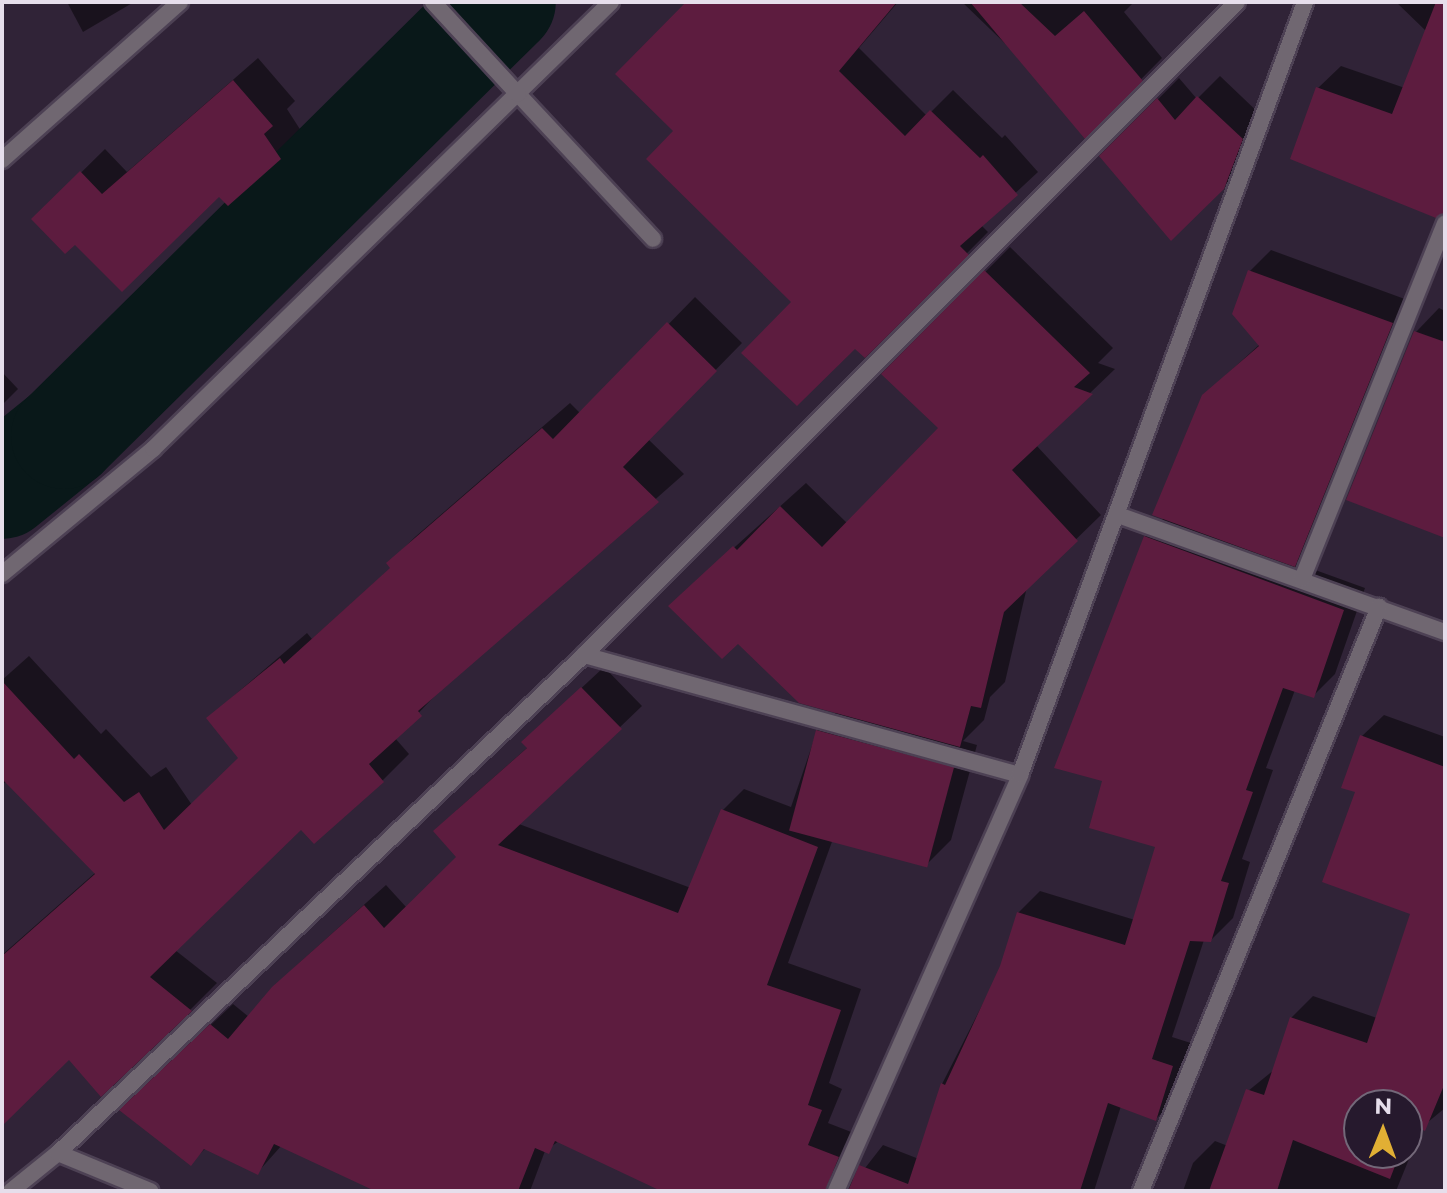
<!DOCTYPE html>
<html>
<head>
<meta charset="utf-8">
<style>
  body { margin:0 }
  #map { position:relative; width:1447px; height:1193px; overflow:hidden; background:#302337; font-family:Montserrat,sans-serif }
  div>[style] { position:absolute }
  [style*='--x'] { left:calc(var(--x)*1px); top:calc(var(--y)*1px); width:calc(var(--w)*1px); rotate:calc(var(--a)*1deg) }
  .shadow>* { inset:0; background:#0007 }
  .river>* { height:106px; margin:-53px; padding:0 53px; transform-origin:53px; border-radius:53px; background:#091819 }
  .building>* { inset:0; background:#5d1c3f; transform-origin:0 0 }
  .roads { filter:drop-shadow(2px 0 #4d4154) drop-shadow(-2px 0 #4d4154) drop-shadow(0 2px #4d4154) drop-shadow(0 -2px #4d4154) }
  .service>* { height:16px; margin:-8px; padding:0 8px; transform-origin:8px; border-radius:8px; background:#706771 }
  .minor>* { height:16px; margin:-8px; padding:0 8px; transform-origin:8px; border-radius:8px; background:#706771 }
  .tertiary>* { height:16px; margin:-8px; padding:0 8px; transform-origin:8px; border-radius:8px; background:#706771 }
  span { translate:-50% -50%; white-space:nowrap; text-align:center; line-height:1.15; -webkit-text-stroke:6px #26192d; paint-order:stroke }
  .frame { position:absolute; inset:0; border:4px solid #e6deeb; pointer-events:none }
  .north { position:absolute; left:1343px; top:1089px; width:80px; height:80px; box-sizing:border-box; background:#26192d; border:2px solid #736879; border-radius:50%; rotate:1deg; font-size:22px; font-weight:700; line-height:32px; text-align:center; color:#e6deeb }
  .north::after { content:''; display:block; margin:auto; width:28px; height:36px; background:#e1af34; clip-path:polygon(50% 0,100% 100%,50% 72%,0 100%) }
</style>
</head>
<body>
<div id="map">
  <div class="shadow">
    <div style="clip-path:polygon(67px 2px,134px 2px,83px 32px)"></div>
    <div style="clip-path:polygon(690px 2px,898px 2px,859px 48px,927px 116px,953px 90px,1002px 138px,1005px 135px,1038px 172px,981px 225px,988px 232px,865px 356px,794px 302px,676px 131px)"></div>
    <div style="clip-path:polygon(962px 2px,1134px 2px,1124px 12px,1162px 58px,1085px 136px,1019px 57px)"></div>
    <div style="clip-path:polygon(1396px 2px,1445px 2px,1445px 142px,1318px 88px,1341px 66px,1405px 88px,1426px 31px)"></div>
    <div style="clip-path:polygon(258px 58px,295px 101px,287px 109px,303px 134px,280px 158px,219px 194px,75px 242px,34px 219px,105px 149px,127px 172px)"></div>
    <div style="clip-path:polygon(1220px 76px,1263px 117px,1245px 165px,1171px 238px,1102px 156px,1179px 78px,1197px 99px)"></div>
    <div style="clip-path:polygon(1010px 247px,1113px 348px,1098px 363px,1115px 369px,1036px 445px,1101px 515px,1027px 587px,1005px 682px,990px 697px,984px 720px,963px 741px,977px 745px,951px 840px,928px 863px,833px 839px,788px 963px,861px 989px,829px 1083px,842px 1089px,828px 1123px,859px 1135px,846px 1169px,855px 1181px,883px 1145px,919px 1159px,942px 1084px,1002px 966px,1018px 913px,1040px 891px,1135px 920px,1158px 845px,1104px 779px,1145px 537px,1164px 518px,1203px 396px,1260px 344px,1250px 271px,1271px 250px,1413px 302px,1316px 543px,1296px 563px,1365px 588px,1335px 674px,1313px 696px,1295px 690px,1266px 768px,1273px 770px,1242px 859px,1250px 862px,1233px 918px,1211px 940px,1204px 940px,1172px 1037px,1194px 1044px,1177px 1097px,1156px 1119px,1121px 1106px,1094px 1191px,665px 1191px,559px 1141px,545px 1151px,530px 1191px,380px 1191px,282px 1145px,258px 1172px,206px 1148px,190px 1163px,143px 1089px,233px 1004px,249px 1017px,297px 965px,386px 885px,407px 908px,459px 857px,457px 810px,528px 747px,546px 721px,604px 667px,642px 706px,519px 824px,691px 888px,723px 810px,744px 789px,791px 807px,817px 731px,837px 711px,696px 582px,806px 483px,847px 523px,940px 428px,884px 374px)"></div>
    <div style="clip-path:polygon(695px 297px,742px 343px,648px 439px,684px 474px,444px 686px,395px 738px,409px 754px,383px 780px,314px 841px,301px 827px,175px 950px,217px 983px,191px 1009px,102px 1094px,69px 1057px,2px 1123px,2px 955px,96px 872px,7px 781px,2px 785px,2px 680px,29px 656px,101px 734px,106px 729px,151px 777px,166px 767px,192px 805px,241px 758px,208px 718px,307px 633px,312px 639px,392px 567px,389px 563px,415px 537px,570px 403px,581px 414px)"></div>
    <div style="clip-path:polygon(1439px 308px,1445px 311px,1445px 536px,1416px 332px)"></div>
    <div style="clip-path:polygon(2px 372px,18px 389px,2px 405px)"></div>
    <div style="clip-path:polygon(evenodd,1384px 715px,1445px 737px,1445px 1108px,1422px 1127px,1396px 1191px,1183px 1191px,1193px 1163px,1215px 1141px,1228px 1146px,1248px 1091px,1274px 1070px,1291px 1018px,1313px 996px,1377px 1018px,1412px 912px,1357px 791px,1362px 736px,1384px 715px,1359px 1105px,1407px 1105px,1407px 1153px,1359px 1153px,1359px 1105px)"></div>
  </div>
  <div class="river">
    <div style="--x:2;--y:486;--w:80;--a:-38.9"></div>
    <div style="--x:64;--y:436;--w:617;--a:-44.67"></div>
  </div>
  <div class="building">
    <div style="clip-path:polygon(686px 2px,897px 2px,839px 71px,905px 136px,930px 110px,980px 158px,983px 155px,1018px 195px,960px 246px,969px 255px,865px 358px,855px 349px,797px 406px,741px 353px,791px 302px,646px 159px,673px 131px,615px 74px)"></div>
    <div style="clip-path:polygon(970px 2px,1019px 2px,1055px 36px,1084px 11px,1143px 81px,1085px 139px)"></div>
    <div style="clip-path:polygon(1436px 2px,1445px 2px,1445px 213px,1436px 218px,1290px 159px,1316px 87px,1392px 114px)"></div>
    <div style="clip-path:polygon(233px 80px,273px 126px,264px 134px,281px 159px,228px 206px,219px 197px,122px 292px,75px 245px,65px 254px,31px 219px,80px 171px,102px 194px)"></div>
    <div style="clip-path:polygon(1197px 96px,1243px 139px,1224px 189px,1171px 241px,1099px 156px,1157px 98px,1175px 120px)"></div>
    <div style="clip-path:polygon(984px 270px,1090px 373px,1074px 387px,1093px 394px,1012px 470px,1078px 541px,1004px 612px,981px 708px,971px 706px,960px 747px,799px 703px,738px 644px,722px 659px,668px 606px,733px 546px,737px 550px,780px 506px,822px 547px,938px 428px,881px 374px)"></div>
    <div style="clip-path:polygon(1248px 270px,1393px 323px,1295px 567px,1152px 515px,1202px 395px,1259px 346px,1232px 314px)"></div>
    <div style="clip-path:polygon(667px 322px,717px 371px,623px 467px,659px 502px,418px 711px,422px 716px,369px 764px,384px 782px,314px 844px,301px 830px,150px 977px,192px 1011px,101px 1097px,69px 1060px,2px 1126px,2px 956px,95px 874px,2px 779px,2px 681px,74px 759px,79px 754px,124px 802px,139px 792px,164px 830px,238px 758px,206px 718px,280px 658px,284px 664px,390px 568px,386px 563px,542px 428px,553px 439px)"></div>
    <div style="clip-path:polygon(1414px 331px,1445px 342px,1445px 538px,1346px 500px)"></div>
    <div style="clip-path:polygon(1144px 536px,1344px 610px,1314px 698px,1283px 688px,1246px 790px,1253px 792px,1221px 881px,1229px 883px,1211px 942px,1190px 941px,1152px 1059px,1173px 1066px,1156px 1121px,1108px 1103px,1080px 1191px,848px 1191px,859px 1165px,908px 1184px,941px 1083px,945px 1085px,1000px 966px,1017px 912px,1125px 945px,1155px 847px,1089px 828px,1102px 781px,1054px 768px)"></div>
    <div style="clip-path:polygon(581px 687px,622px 729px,498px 845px,678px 913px,721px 809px,818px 847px,767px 985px,841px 1010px,808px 1105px,822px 1110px,808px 1145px,839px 1157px,825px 1191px,661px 1191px,555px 1141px,549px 1154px,535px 1148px,518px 1191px,375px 1191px,274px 1144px,258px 1175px,204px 1149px,191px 1166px,119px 1110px,210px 1024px,228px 1039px,272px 987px,364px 905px,384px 928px,456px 857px,433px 831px,527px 748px,521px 742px)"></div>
    <div style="left:816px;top:730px;width:143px;height:104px;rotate:15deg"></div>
    <div style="clip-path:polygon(1360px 735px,1445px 767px,1445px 1083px,1425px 1131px,1412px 1125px,1407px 1136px,1407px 1105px,1359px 1105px,1359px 1153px,1400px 1153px,1390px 1179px,1293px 1140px,1277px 1191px,1209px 1191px,1246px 1089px,1264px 1095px,1290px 1017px,1367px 1043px,1410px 914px,1322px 882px,1355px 792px,1341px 788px)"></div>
  </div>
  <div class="roads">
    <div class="service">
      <div style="--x:518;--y:94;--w:198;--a:47"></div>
    </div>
    <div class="minor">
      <div style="--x:1118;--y:515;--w:347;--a:19.7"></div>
      <div style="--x:2;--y:574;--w:196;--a:-39.6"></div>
      <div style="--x:153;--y:449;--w:640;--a:-44.3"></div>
      <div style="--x:1302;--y:579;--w:383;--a:-68.1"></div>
      <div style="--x:584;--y:655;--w:452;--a:15.4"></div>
      <div style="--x:58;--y:1153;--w:100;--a:22.4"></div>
      <div style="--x:836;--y:1191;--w:455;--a:-66.1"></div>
      <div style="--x:1020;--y:775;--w:824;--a:-69.76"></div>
      <div style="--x:1141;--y:1191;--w:631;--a:-67.83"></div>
    </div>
    <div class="tertiary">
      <div style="--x:433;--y:2;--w:125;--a:47.3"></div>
      <div style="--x:2;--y:160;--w:238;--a:-41.6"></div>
      <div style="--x:11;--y:1191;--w:60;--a:-39"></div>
      <div style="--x:58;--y:1153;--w:724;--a:-43.43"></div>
      <div style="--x:584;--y:655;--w:923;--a:-45"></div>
    </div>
  </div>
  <div class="frame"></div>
  <div class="north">N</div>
</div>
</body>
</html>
